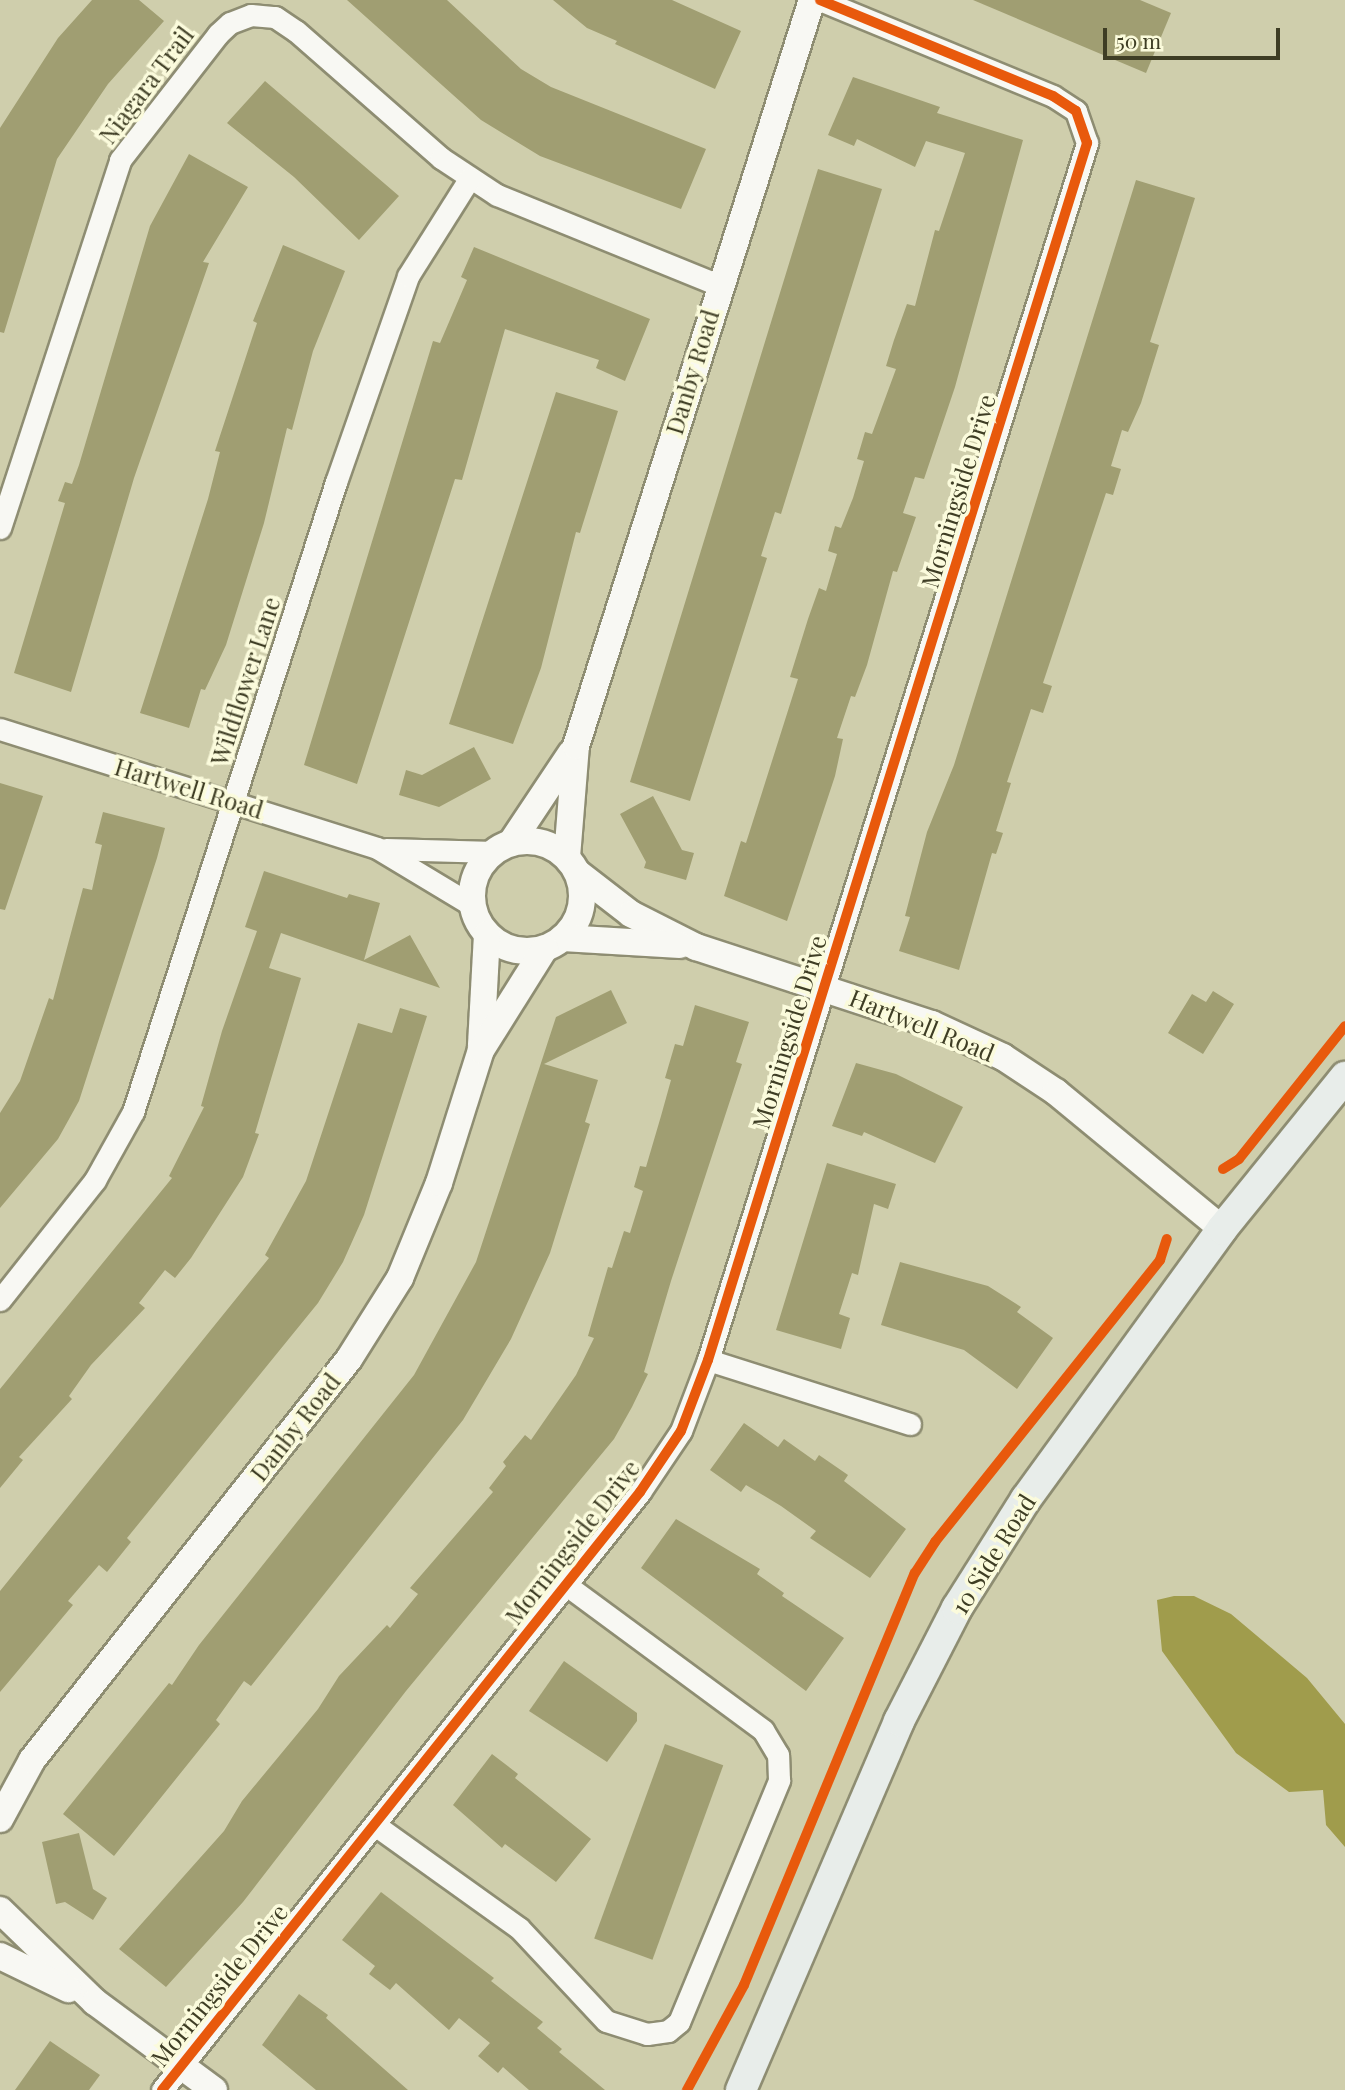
<!DOCTYPE html>
<html>
<head>
<meta charset="utf-8">
<style>
  body { margin:0 }
  #map { position:relative; width:1345px; height:2090px; overflow:hidden; background:#cfceac; font-family:"Playfair Display",serif }
  div>[style] { position:absolute }
  [style*='--x'] { left:calc(var(--x)*1px); top:calc(var(--y)*1px); width:calc(var(--w)*1px); rotate:calc(var(--a)*1deg) }
  .water>* { inset:0; background:#a09c4c }
  .building>* { inset:0; background:#a09e72; transform-origin:0 0 }
  .roads { filter:drop-shadow(2px 0 #8e8d72) drop-shadow(-2px 0 #8e8d72) drop-shadow(0 2px #8e8d72) drop-shadow(0 -2px #8e8d72) }
  .minor>* { height:21px; margin:-10.5px; padding:0 10.5px; transform-origin:10.5px; border-radius:10.5px; background:#f8f8f3 }
  .tertiary>* { height:26px; margin:-13px; padding:0 13px; transform-origin:13px; border-radius:13px; background:#f8f8f3 }
  .tertiary>.ring { margin:-13px; padding:0; box-sizing:content-box; background:none; border:26px solid #f8f8f3; border-radius:50% }
  .secondary>* { height:30px; margin:-15px; padding:0 15px; transform-origin:15px; border-radius:15px; background:#e8edea }
  .cycleway>* { height:10px; margin:-5px; padding:0 5px; transform-origin:5px; border-radius:5px; background:#e8590c }
  span { translate:-50% -50%; white-space:nowrap; text-align:center; line-height:1.15; -webkit-text-stroke:7px #fbfbdc; paint-order:stroke }
  .street-label { font-size:24px; color:#3e3d24 }
  .scale { position:absolute; left:1103px; top:28px; width:177px; height:32px; box-sizing:border-box; border:4px solid #3e3d24; border-top:0; padding-left:9px; font-size:21px; line-height:24px; white-space:nowrap; color:#3e3d24; -webkit-text-stroke:5px #fbfbdc; paint-order:stroke }
</style>
</head>
<body>
<div id="map">
  <div class="water">
    <div style="clip-path:polygon(1174px 1596px,1194px 1596px,1231px 1614px,1307px 1678px,1345px 1724px,1345px 1847px,1326px 1825px,1323px 1790px,1289px 1792px,1236px 1753px,1162px 1651px,1157px 1600px)"></div>
  </div>
  <div class="building">
    <div style="clip-path:polygon(92px 0,139px 0,164px 21px,108px 84px,57px 159px,4px 333px,0 332px,0 128px,58px 38px)"></div>
    <div style="clip-path:polygon(347px 0,447px 0,521px 69px,551px 87px,706px 149px,681px 209px,540px 156px,481px 120px)"></div>
    <div style="clip-path:polygon(553px 0,672px 0,741px 31px,715px 89px,615px 44px,617px 41px,587px 28px)"></div>
    <div style="clip-path:polygon(973px 0,1140px 0,1171px 13px,1146px 73px)"></div>
    <div style="clip-path:polygon(853px 77px,940px 107px,937px 113px,1023px 140px,955px 387px,924px 479px,915px 477px,903px 513px,916px 517px,897px 572px,893px 571px,867px 665px,855px 697px,851px 696px,837px 738px,843px 739px,835px 776px,787px 921px,724px 896px,741px 841px,746px 843px,798px 679px,790px 677px,808px 619px,819px 588px,826px 591px,837px 554px,828px 551px,835px 526px,841px 528px,853px 498px,864px 461px,857px 459px,865px 432px,872px 434px,896px 369px,886px 366px,894px 340px,907px 304px,915px 306px,935px 230px,939px 231px,965px 153px,926px 141px,915px 167px,857px 139px,854px 146px,828px 135px)"></div>
    <div style="clip-path:polygon(265px 81px,399px 196px,359px 240px,294px 177px,227px 123px)"></div>
    <div style="clip-path:polygon(189px 154px,248px 187px,203px 262px,209px 263px,134px 478px,71px 692px,14px 673px,65px 503px,58px 501px,65px 482px,72px 484px,79px 465px,150px 226px)"></div>
    <div style="clip-path:polygon(818px 169px,882px 189px,781px 514px,775px 512px,761px 556px,767px 558px,690px 801px,630px 782px)"></div>
    <div style="clip-path:polygon(1136px 180px,1195px 198px,1150px 342px,1159px 345px,1141px 403px,1128px 432px,1122px 430px,1111px 466px,1121px 469px,1113px 495px,1106px 493px,1043px 683px,1052px 686px,1043px 713px,1031px 709px,1007px 782px,1011px 783px,996px 831px,1003px 833px,996px 854px,992px 853px,959px 970px,899px 951px,910px 917px,905px 916px,927px 832px,954px 765px)"></div>
    <div style="clip-path:polygon(283px 245px,345px 271px,313px 351px,292px 430px,287px 428px,264px 523px,226px 645px,205px 690px,201px 689px,189px 728px,140px 713px,208px 499px,220px 452px,215px 451px,257px 323px,253px 321px)"></div>
    <div style="clip-path:polygon(474px 247px,650px 319px,625px 381px,596px 368px,599px 360px,505px 329px,462px 480px,455px 479px,357px 784px,304px 765px,433px 341px,440px 343px,467px 280px,461px 277px)"></div>
    <div style="clip-path:polygon(556px 392px,618px 411px,580px 533px,576px 532px,541px 668px,513px 744px,449px 724px)"></div>
    <div style="clip-path:polygon(474px 747px,491px 779px,439px 807px,399px 795px,406px 770px,422px 775px)"></div>
    <div style="clip-path:polygon(0 783px,43px 796px,5px 910px,0 909px)"></div>
    <div style="clip-path:polygon(653px 796px,682px 850px,694px 853px,686px 880px,644px 868px,646px 862px,620px 814px)"></div>
    <div style="clip-path:polygon(103px 812px,165px 828px,157px 858px,79px 1101px,58px 1139px,0 1208px,0 1113px,20px 1081px,49px 998px,53px 1000px,83px 888px,92px 890px,102px 845px,95px 843px)"></div>
    <div style="clip-path:polygon(264px 871px,347px 898px,349px 894px,380px 903px,364px 960px,410px 935px,440px 988px,281px 933px,269px 968px,301px 978px,255px 1133px,259px 1134px,243px 1177px,191px 1258px,175px 1278px,165px 1270px,139px 1303px,145px 1308px,91px 1365px,69px 1396px,72px 1399px,19px 1457px,23px 1460px,0 1488px,0 1389px,172px 1178px,169px 1176px,204px 1107px,201px 1106px,222px 1031px,257px 931px,245px 927px)"></div>
    <div style="clip-path:polygon(611px 990px,627px 1023px,544px 1064px,598px 1080px,585px 1122px,590px 1124px,550px 1253px,511px 1339px,463px 1420px,251px 1686px,244px 1681px,216px 1720px,220px 1724px,114px 1856px,63px 1814px,169px 1683px,172px 1685px,199px 1645px,414px 1375px,476px 1262px,556px 1017px)"></div>
    <div style="clip-path:polygon(1213px 991px,1234px 1004px,1203px 1054px,1168px 1033px,1192px 994px,1206px 1002px)"></div>
    <div style="clip-path:polygon(695px 1005px,749px 1022px,736px 1062px,742px 1064px,671px 1281px,644px 1372px,648px 1374px,632px 1407px,614px 1439px,406px 1691px,243px 1902px,166px 1987px,119px 1949px,224px 1831px,242px 1801px,318px 1709px,339px 1676px,387px 1625px,390px 1628px,418px 1594px,410px 1588px,493px 1492px,489px 1488px,506px 1466px,503px 1462px,525px 1435px,531px 1440px,576px 1375px,594px 1338px,588px 1336px,608px 1267px,612px 1268px,624px 1231px,630px 1233px,643px 1191px,634px 1187px,640px 1166px,646px 1167px,661px 1116px,671px 1080px,665px 1078px,675px 1044px,683px 1046px)"></div>
    <div style="clip-path:polygon(400px 1008px,427px 1016px,364px 1215px,343px 1262px,318px 1303px,127px 1538px,131px 1542px,107px 1572px,99px 1565px,68px 1601px,73px 1605px,0 1692px,0 1591px,269px 1258px,265px 1255px,306px 1181px,358px 1023px,392px 1033px)"></div>
    <div style="clip-path:polygon(856px 1063px,896px 1074px,963px 1107px,935px 1163px,864px 1132px,862px 1136px,832px 1126px)"></div>
    <div style="clip-path:polygon(827px 1163px,896px 1184px,888px 1209px,874px 1204px,858px 1275px,852px 1273px,839px 1314px,850px 1318px,841px 1349px,776px 1330px)"></div>
    <div style="clip-path:polygon(900px 1262px,988px 1286px,1021px 1307px,1017px 1312px,1053px 1338px,1017px 1389px,964px 1350px,881px 1325px)"></div>
    <div style="clip-path:polygon(744px 1423px,778px 1447px,784px 1439px,815px 1461px,819px 1455px,848px 1475px,844px 1481px,906px 1529px,870px 1578px,810px 1538px,816px 1531px,781px 1506px,746px 1485px,741px 1492px,710px 1470px)"></div>
    <div style="clip-path:polygon(676px 1519px,760px 1569px,757px 1574px,784px 1593px,782px 1596px,844px 1638px,806px 1691px,641px 1568px)"></div>
    <div style="clip-path:polygon(564px 1661px,637px 1713px,637px 1721px,607px 1762px,529px 1711px)"></div>
    <div style="left:665px;top:1744px;width:62px;height:207px;rotate:20deg"></div>
    <div style="clip-path:polygon(492px 1754px,518px 1774px,515px 1778px,591px 1839px,556px 1882px,505px 1844px,502px 1848px,453px 1805px)"></div>
    <div style="clip-path:polygon(79px 1833px,93px 1889px,107px 1898px,93px 1920px,65px 1902px,56px 1904px,42px 1842px)"></div>
    <div style="clip-path:polygon(381px 1892px,494px 1978px,491px 1981px,543px 2022px,537px 2028px,562px 2049px,559px 2052px,605px 2090px,529px 2090px,503px 2067px,498px 2073px,478px 2056px,490px 2043px,459px 2018px,449px 2030px,396px 1983px,390px 1990px,369px 1974px,375px 1966px,342px 1940px)"></div>
    <div style="clip-path:polygon(299px 1994px,328px 2015px,326px 2018px,408px 2090px,316px 2090px,262px 2045px)"></div>
    <div style="clip-path:polygon(50px 2041px,100px 2075px,89px 2090px,15px 2090px)"></div>
  </div>
  <div class="roads">
    <div class="minor">
      <div style="--x:0;--y:528;--w:387;--a:-71.9"></div>
      <div style="--x:120;--y:160;--w:160;--a:-52.1"></div>
      <div style="--x:218;--y:34;--w:16;--a:-43"></div>
      <div style="--x:230;--y:23;--w:22;--a:-21"></div>
      <div style="--x:251;--y:15;--w:24;--a:5"></div>
      <div style="--x:275;--y:17;--w:25;--a:34"></div>
      <div style="--x:296;--y:31;--w:193;--a:41.2"></div>
      <div style="--x:441;--y:158;--w:67;--a:33.5"></div>
      <div style="--x:497;--y:195;--w:240;--a:22.1"></div>
      <div style="--x:0;--y:729;--w:395;--a:17.5"></div>
      <div style="--x:377;--y:848;--w:112;--a:31.1"></div>
      <div style="--x:386;--y:849;--w:108;--a:1.6"></div>
      <div style="--x:0;--y:1300;--w:153;--a:-51.6"></div>
      <div style="--x:95;--y:1180;--w:78;--a:-60.8"></div>
      <div style="--x:133;--y:1112;--w:662;--a:-72.14"></div>
      <div style="--x:336;--y:482;--w:218;--a:-70.7"></div>
      <div style="--x:408;--y:276;--w:115;--a:-57.8"></div>
      <div style="--x:708;--y:1360;--w:212;--a:17.6"></div>
      <div style="--x:375;--y:1825;--w:177;--a:35.6"></div>
      <div style="--x:519;--y:1928;--w:127;--a:46.9"></div>
      <div style="--x:606;--y:2021;--w:43;--a:17.6"></div>
      <div style="--x:647;--y:2034;--w:21;--a:-8"></div>
      <div style="--x:668;--y:2031;--w:14;--a:-39"></div>
      <div style="--x:679;--y:2022;--w:262;--a:-67.5"></div>
      <div style="--x:779;--y:1780;--w:25;--a:-92"></div>
      <div style="--x:778;--y:1755;--w:29;--a:-121"></div>
      <div style="--x:763;--y:1730;--w:245;--a:-143.6"></div>
      <div style="--x:162;--y:2090;--w:766;--a:-51.36"></div>
      <div style="--x:640;--y:1492;--w:73;--a:-56.1"></div>
      <div style="--x:681;--y:1431;--w:76;--a:-69.2"></div>
      <div style="--x:708;--y:1360;--w:1275;--a:-72.7"></div>
      <div style="--x:1087;--y:143;--w:34;--a:-109"></div>
      <div style="--x:1076;--y:111;--w:27;--a:-147"></div>
      <div style="--x:1053;--y:96;--w:252;--a:-157.6"></div>
    </div>
    <div class="tertiary">
      <div class="ring" style="left:472px;top:841px;width:84px;height:84px"></div>
      <div style="--x:511;--y:843;--w:108;--a:-56.3"></div>
      <div style="--x:567;--y:857;--w:111;--a:-85.4"></div>
      <div style="--x:576;--y:746;--w:782;--a:-72.45"></div>
      <div style="--x:578;--y:873;--w:67;--a:37.7"></div>
      <div style="--x:631;--y:914;--w:73;--a:26.9"></div>
      <div style="--x:696;--y:947;--w:248;--a:18.1"></div>
      <div style="--x:932;--y:1024;--w:78;--a:24.9"></div>
      <div style="--x:1003;--y:1057;--w:64;--a:33.4"></div>
      <div style="--x:1056;--y:1092;--w:215;--a:39.5"></div>
      <div style="--x:563;--y:938;--w:117;--a:3.4"></div>
      <div style="--x:481;--y:1045;--w:111;--a:-86.9"></div>
      <div style="--x:0;--y:1819;--w:67;--a:-61.5"></div>
      <div style="--x:32;--y:1760;--w:511;--a:-51.67"></div>
      <div style="--x:349;--y:1359;--w:96;--a:-57.8"></div>
      <div style="--x:400;--y:1278;--w:103;--a:-67.7"></div>
      <div style="--x:439;--y:1183;--w:139;--a:-72.5"></div>
      <div style="--x:481;--y:1050;--w:120;--a:-57.9"></div>
      <div style="--x:0;--y:1910;--w:132;--a:44.1"></div>
      <div style="--x:95;--y:2002;--w:148;--a:36.5"></div>
      <div style="--x:0;--y:1956;--w:76;--a:25.9"></div>
    </div>
    <div class="secondary">
      <div style="--x:741;--y:2090;--w:401;--a:-66.8"></div>
      <div style="--x:899;--y:1721;--w:127;--a:-62.8"></div>
      <div style="--x:957;--y:1608;--w:129;--a:-57.7"></div>
      <div style="--x:1026;--y:1499;--w:334;--a:-54"></div>
      <div style="--x:1222;--y:1229;--w:196;--a:-51"></div>
    </div>
  </div>
  <div class="cycleway">
    <div style="--x:1223;--y:1169;--w:19;--a:-32"></div>
    <div style="--x:1239;--y:1159;--w:170;--a:-51.4"></div>
    <div style="--x:162;--y:2090;--w:766;--a:-51.36"></div>
    <div style="--x:640;--y:1492;--w:73;--a:-56.1"></div>
    <div style="--x:681;--y:1431;--w:76;--a:-69.2"></div>
    <div style="--x:708;--y:1360;--w:1275;--a:-72.7"></div>
    <div style="--x:1087;--y:143;--w:34;--a:-109"></div>
    <div style="--x:1076;--y:111;--w:27;--a:-147"></div>
    <div style="--x:1053;--y:96;--w:252;--a:-157.6"></div>
    <div style="--x:687;--y:2090;--w:119;--a:-61.5"></div>
    <div style="--x:744;--y:1985;--w:446;--a:-67.5"></div>
    <div style="--x:915;--y:1573;--w:37;--a:-57"></div>
    <div style="--x:935;--y:1542;--w:361;--a:-51.4"></div>
    <div style="--x:1160;--y:1260;--w:22;--a:-72"></div>
  </div>
  <div class="street-label">
    <span style="left:146px;top:85px;rotate:-53deg">Niagara Trail</span>
    <span style="left:692px;top:372px;rotate:-73deg">Danby Road</span>
    <span style="left:958px;top:491px;rotate:-73deg">Morningside Drive</span>
    <span style="left:245px;top:681px;rotate:-72deg">Wildflower Lane</span>
    <span style="left:189px;top:788px;rotate:17deg">Hartwell Road</span>
    <span style="left:922px;top:1025px;rotate:22deg">Hartwell Road</span>
    <span style="left:789px;top:1032px;rotate:-73deg">Morningside Drive</span>
    <span style="left:295px;top:1427px;rotate:-52deg">Danby Road</span>
    <span style="left:572px;top:1542px;rotate:-52deg">Morningside Drive</span>
    <span style="left:993px;top:1554px;rotate:-58deg">10 Side Road</span>
    <span style="left:219px;top:1985px;rotate:-51deg">Morningside Drive</span>
  </div>
  <div class="scale">50 m</div>
</div>
</body>
</html>
